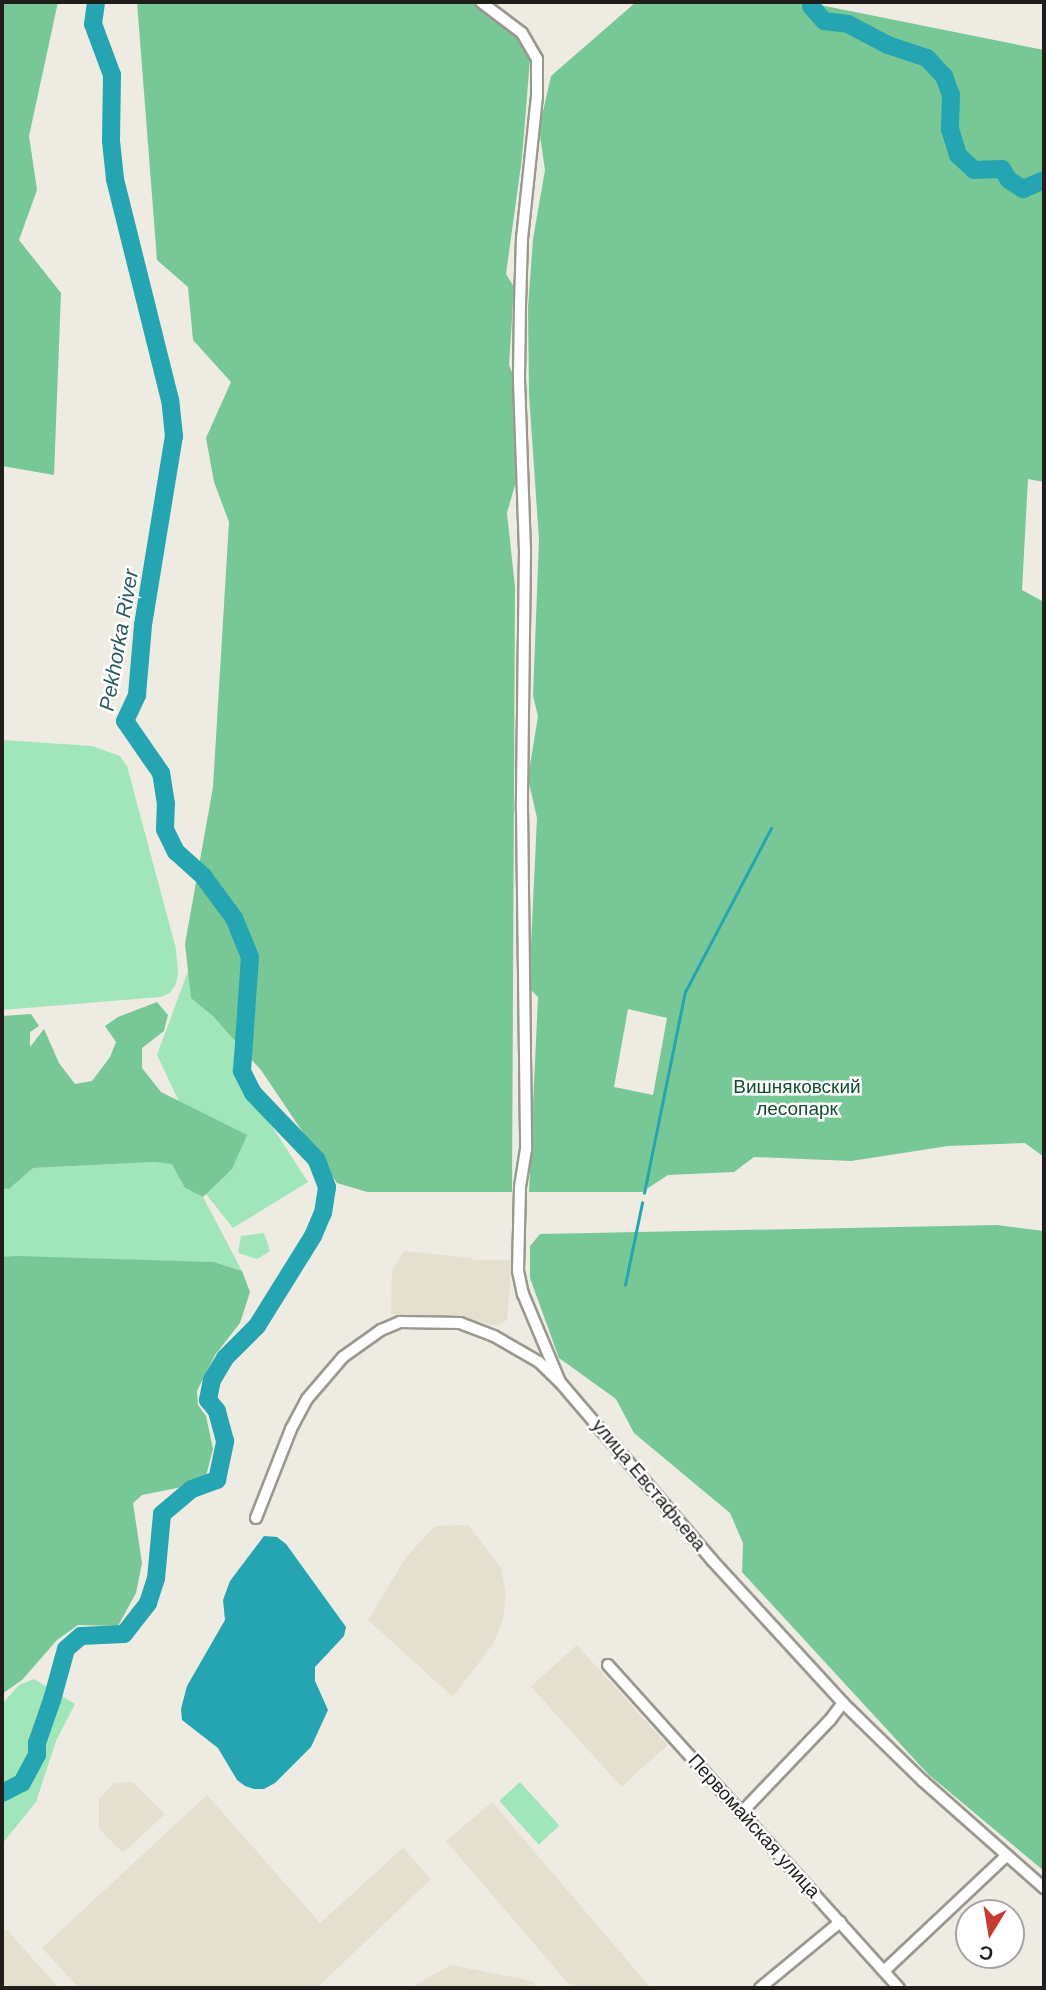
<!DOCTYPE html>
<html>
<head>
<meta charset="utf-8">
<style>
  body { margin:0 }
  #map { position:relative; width:1046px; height:1990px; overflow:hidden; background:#eeebe2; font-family:Arial,sans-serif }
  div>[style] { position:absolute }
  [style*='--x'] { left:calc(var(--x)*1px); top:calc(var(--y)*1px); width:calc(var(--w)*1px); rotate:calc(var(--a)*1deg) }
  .built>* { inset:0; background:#e5dfcf; transform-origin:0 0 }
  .green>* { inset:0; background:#a0e6ba; transform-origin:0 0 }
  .forest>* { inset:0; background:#78c797 }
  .water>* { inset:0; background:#25a5b1 }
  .stream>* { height:2.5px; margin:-1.25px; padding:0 1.25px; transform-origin:1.25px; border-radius:1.25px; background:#25a5b1 }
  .river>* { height:18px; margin:-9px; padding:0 9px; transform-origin:9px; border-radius:9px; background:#25a5b1 }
  .roads { filter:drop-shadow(2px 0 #9b9890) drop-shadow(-2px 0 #9b9890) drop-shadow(0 2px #9b9890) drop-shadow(0 -2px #9b9890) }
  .street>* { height:10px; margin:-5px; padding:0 5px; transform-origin:5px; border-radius:5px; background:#fff }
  span { translate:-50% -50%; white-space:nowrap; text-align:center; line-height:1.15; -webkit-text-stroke:5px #fff; paint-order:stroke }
  .park-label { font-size:19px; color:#114f30 }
  .street-label { font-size:19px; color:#201e1b }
  .water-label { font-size:21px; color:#285a5f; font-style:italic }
  .frame { position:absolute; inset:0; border:4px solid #201e1b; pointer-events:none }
  .north { position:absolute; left:955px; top:1899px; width:70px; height:70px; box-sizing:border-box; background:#fff; border:2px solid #a6a5a4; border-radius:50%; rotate:191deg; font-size:19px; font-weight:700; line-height:28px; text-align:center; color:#201e1b }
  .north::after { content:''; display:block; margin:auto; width:24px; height:32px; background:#c83b31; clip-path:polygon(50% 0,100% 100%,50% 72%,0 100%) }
</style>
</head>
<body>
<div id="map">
  <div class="built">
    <div style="clip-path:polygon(404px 1251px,473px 1258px,473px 1260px,512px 1260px,507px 1320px,497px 1326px,477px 1321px,391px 1314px,392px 1270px)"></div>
    <div style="clip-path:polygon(468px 1525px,501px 1568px,506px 1594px,503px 1619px,493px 1644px,453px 1697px,368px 1620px,407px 1556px,435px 1526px)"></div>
    <div style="left:577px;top:1645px;width:135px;height:62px;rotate:48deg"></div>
    <div style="clip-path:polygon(133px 1782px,165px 1814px,123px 1853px,99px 1829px,99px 1799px,114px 1783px)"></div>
    <div style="clip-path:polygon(207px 1795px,320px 1923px,403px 1848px,431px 1879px,317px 1988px,79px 1988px,42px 1948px)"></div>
    <div style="clip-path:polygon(492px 1802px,651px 1988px,572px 1988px,446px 1841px)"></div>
    <div style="clip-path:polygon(6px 1929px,59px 1988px,2px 1988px,2px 1933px)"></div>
    <div style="clip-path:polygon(451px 1965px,532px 1981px,539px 1988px,410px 1988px)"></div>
  </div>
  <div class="green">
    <div style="clip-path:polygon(2px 740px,92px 746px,120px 756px,127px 766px,176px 949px,178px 973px,176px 984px,170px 993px,160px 997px,2px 1010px)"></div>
    <div style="clip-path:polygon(198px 944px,237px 970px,234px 1068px,308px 1182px,233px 1228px,198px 1184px,181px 1106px,157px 1055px)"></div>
    <div style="clip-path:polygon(154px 1162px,172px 1163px,185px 1188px,203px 1197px,242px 1271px,214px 1262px,2px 1257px,2px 1188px,10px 1188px,33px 1168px)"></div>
    <div style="clip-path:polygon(264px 1233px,270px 1251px,257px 1259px,238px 1253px,241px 1236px)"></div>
    <div style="clip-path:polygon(34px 1679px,75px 1704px,56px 1741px,36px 1802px,2px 1844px,2px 1704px,19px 1685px)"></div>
    <div style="left:520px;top:1782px;width:59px;height:28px;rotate:48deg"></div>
  </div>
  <div class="forest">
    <div style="clip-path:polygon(2px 2px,58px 2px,29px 136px,37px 190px,19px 240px,61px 293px,54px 475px,2px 466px)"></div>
    <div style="clip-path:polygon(137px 2px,475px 2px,519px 36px,530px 59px,522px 158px,506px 274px,514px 287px,509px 365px,515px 379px,519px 471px,507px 513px,515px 587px,512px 1192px,367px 1192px,337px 1183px,261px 1070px,213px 1016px,191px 998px,185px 944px,213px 787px,229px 522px,214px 482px,206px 438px,231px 382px,193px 340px,188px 287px,157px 260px)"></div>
    <div style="clip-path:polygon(evenodd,636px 2px,805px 2px,1044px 50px,1044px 482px,1028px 479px,1022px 590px,1044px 602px,1044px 1157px,1025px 1143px,948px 1146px,851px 1161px,754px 1157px,734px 1172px,668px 1175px,642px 1192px,529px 1192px,538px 997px,529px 988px,537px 818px,528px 778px,538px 716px,533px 696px,539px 540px,529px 394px,528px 308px,533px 239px,545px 170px,539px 129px,551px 76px,636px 2px,628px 1009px,667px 1018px,653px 1095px,614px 1087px,628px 1009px)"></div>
    <div style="clip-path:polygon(157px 1002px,168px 1015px,164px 1031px,142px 1048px,142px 1068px,161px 1092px,247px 1135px,232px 1169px,203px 1197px,185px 1188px,172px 1164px,154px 1162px,33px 1168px,9px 1189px,2px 1188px,2px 1016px,31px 1014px,39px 1026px,30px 1032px,30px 1047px,44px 1029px,59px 1063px,75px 1084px,92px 1081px,110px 1057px,116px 1042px,105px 1026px,118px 1017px)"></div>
    <div style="clip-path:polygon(997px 1225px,1044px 1231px,1044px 1871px,928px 1774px,742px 1572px,743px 1543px,730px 1513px,634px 1433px,616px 1399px,559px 1358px,530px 1278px,530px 1246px,540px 1234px)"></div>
    <div style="clip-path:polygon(16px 1256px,214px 1262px,242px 1271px,250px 1292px,240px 1323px,215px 1355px,197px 1391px,198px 1405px,206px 1416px,213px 1449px,206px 1476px,187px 1486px,142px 1495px,133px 1503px,142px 1563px,136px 1593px,118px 1626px,78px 1625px,57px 1640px,22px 1680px,2px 1694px,2px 1257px)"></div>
  </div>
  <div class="water">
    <div style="clip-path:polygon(264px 1536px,277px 1537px,286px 1544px,346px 1627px,344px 1636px,315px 1667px,315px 1681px,328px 1710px,311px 1747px,275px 1783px,264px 1789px,254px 1789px,245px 1786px,237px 1780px,218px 1748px,182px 1720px,181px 1709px,187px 1686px,225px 1620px,223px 1600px,230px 1581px)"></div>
  </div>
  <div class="stream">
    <div style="--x:644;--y:1193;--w:205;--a:-78.5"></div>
    <div style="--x:685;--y:992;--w:185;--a:-62.3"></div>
    <div style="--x:625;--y:1285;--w:84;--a:-78.3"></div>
  </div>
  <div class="river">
    <div style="--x:811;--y:2;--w:4;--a:90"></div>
    <div style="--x:811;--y:6;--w:20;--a:49"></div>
    <div style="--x:824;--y:21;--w:24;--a:7"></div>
    <div style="--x:848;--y:24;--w:45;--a:27.7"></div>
    <div style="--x:888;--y:45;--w:41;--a:18.4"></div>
    <div style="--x:927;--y:58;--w:25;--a:47"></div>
    <div style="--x:944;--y:76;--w:20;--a:70"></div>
    <div style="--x:951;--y:95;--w:34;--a:92"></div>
    <div style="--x:950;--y:129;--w:27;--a:73"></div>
    <div style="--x:958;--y:155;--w:22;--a:43"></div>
    <div style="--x:974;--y:170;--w:28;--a:-2"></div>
    <div style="--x:1002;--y:169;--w:13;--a:58"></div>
    <div style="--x:1009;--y:180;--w:17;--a:33"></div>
    <div style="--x:1023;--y:189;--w:23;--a:-23"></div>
    <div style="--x:2;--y:1793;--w:22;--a:-27"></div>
    <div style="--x:22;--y:1783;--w:32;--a:-62"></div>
    <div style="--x:37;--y:1755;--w:12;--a:-90"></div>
    <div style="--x:37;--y:1743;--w:46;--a:-70.8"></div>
    <div style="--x:52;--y:1700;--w:53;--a:-74.6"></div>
    <div style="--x:66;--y:1649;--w:20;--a:-41"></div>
    <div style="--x:81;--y:1636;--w:43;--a:-2.7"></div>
    <div style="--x:124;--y:1634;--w:39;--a:-52"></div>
    <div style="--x:148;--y:1603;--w:25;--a:-72"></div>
    <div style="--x:156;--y:1579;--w:65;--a:-84.7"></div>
    <div style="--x:162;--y:1514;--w:39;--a:-40"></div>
    <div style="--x:192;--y:1489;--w:27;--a:-20"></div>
    <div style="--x:217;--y:1480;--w:40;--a:-78"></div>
    <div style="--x:225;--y:1441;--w:31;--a:-105"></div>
    <div style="--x:217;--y:1411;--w:14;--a:-129"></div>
    <div style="--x:208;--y:1400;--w:20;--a:-79"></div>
    <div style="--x:212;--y:1380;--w:26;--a:-59"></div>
    <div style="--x:225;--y:1358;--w:45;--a:-45"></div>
    <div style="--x:257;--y:1326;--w:106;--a:-58.1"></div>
    <div style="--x:313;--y:1236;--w:25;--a:-67"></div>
    <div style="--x:323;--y:1213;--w:26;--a:-81"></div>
    <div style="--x:327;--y:1187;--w:30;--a:-111"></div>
    <div style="--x:316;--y:1159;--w:91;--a:-133.7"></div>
    <div style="--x:253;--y:1093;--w:25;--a:-117"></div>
    <div style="--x:242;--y:1071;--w:114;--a:-86"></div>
    <div style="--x:250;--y:957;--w:42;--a:-112.3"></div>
    <div style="--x:234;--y:918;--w:52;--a:-126.4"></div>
    <div style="--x:203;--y:876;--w:36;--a:-138"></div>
    <div style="--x:176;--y:852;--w:25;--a:-116"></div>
    <div style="--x:165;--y:829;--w:25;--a:-88"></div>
    <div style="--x:166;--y:804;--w:31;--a:-99"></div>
    <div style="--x:161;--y:773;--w:63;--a:-124.7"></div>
    <div style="--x:125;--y:721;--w:29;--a:-65"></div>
    <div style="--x:137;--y:695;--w:70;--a:-85.1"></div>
    <div style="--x:143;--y:625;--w:192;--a:-80.7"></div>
    <div style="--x:174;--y:436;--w:36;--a:-96"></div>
    <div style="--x:170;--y:400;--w:228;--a:-104"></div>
    <div style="--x:115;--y:179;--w:39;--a:-96"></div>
    <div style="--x:111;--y:140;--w:65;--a:-89.1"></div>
    <div style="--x:112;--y:75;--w:54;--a:-110.4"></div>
    <div style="--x:93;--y:24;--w:22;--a:-82"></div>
  </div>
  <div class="roads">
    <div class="street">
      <div style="--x:481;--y:2;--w:51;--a:37.1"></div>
      <div style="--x:522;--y:33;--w:30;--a:60"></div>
      <div style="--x:537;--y:59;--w:37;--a:90"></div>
      <div style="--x:537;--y:96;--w:143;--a:96"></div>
      <div style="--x:522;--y:238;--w:67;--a:91.7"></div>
      <div style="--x:520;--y:305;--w:75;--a:90.8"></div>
      <div style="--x:519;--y:380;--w:169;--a:88"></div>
      <div style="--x:525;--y:549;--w:261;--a:90.7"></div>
      <div style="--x:522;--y:810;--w:339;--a:89.3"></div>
      <div style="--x:526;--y:1149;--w:39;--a:99"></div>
      <div style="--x:520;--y:1188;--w:83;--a:91.4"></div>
      <div style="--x:518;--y:1271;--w:24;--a:78"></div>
      <div style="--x:523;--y:1294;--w:95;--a:67.2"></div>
      <div style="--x:256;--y:1518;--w:96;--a:-68.5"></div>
      <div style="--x:291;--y:1429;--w:34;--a:-62"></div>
      <div style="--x:307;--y:1399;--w:55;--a:-49.4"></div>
      <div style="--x:343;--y:1357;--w:47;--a:-35.4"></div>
      <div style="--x:381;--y:1330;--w:21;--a:-23"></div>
      <div style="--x:400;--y:1322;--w:60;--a:1"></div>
      <div style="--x:460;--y:1323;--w:36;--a:21"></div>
      <div style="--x:494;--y:1336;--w:52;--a:30"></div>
      <div style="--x:539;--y:1362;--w:29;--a:44"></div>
      <div style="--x:560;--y:1382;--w:234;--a:49.5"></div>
      <div style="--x:712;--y:1560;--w:194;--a:47.5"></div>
      <div style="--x:843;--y:1703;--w:112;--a:44.3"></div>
      <div style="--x:923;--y:1781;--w:162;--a:41.5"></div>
      <div style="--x:608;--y:1665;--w:435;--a:48"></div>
      <div style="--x:741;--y:1813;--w:129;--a:-46.3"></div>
      <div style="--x:830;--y:1720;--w:21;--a:-53"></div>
      <div style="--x:884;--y:1971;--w:168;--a:-43.3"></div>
      <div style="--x:760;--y:1988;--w:104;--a:-39.5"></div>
    </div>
  </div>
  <div class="park-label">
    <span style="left:797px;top:1098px">Вишняковский<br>лесопарк</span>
  </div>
  <div class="street-label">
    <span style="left:649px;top:1485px;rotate:50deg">улица Евстафьева</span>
    <span style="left:754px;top:1826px;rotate:48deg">Первомайская улица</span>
  </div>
  <div class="water-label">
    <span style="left:119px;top:640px;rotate:-80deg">Pekhorka River</span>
  </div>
  <div class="frame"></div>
  <div class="north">С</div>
</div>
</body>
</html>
